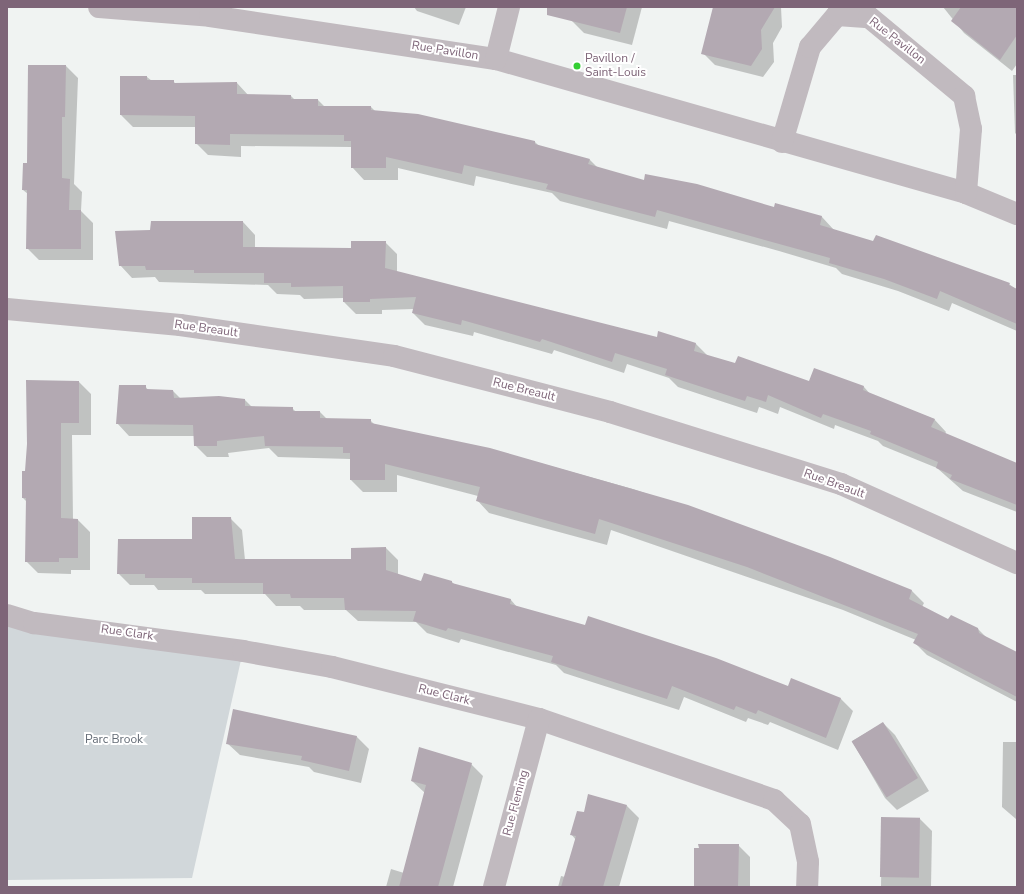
<!DOCTYPE html>
<html>
<head>
<meta charset="utf-8">
<style>
  body { margin:0 }
  #map { position:relative; width:1024px; height:894px; overflow:hidden; background:#f0f3f2; font-family:"Nunito Sans",sans-serif }
  div>[style] { position:absolute }
  [style*='--x'] { left:calc(var(--x)*1px); top:calc(var(--y)*1px); width:calc(var(--w)*1px); rotate:calc(var(--a)*1deg) }
  .green>* { inset:0; background:#d1d7da }
  .shadow>* { inset:0; background:#0003 }
  .building>* { inset:0; background:#b3a9b2; transform-origin:0 0 }
  .minor>* { height:22px; margin:-11px; padding:0 11px; transform-origin:11px; border-radius:11px; background:#c1babf }
  .dots>* { width:11px; height:11px; translate:-50% -50%; box-sizing:border-box; border:2px solid #fff; border-radius:50% }
  span { translate:-50% -50%; white-space:nowrap; text-align:center; line-height:1.15; -webkit-text-stroke:4px #fff; paint-order:stroke }
  .street-label { font-size:12px; color:#7e6578 }
  .poi-label { font-size:12px; color:#7e6578 }
  .left { translate:0 -50%; text-align:left }
  .park-label { font-size:12px; color:#636b75 }
  .frame { position:absolute; inset:0; border:8px solid #7e6578; pointer-events:none }
</style>
</head>
<body>
<div id="map">
  <div class="green">
    <div style="clip-path:polygon(7px 615px,243px 651px,192px 878px,7px 880px)"></div>
  </div>
  <div class="shadow">
    <div style="clip-path:polygon(414px 7px,466px 7px,459px 25px,417px 11px)"></div>
    <div style="clip-path:polygon(568px 7px,642px 7px,632px 45px,584px 33px,572px 21px)"></div>
    <div style="clip-path:polygon(714px 7px,781px 7px,782px 27px,773px 43px,774px 62px,763px 77px,715px 65px,703px 53px)"></div>
    <div style="clip-path:polygon(943px 7px,1017px 7px,1017px 64px,1012px 71px,964px 33px)"></div>
    <div style="clip-path:polygon(66px 66px,78px 78px,74px 184px,82px 192px,81px 211px,93px 223px,93px 260px,39px 260px,27px 248px,28px 194px,23px 190px,28px 164px)"></div>
    <div style="clip-path:polygon(1013px 75px,1017px 75px,1017px 135px,1015px 133px)"></div>
    <div style="clip-path:polygon(121px 77px,147px 77px,152px 81px,173px 81px,176px 84px,237px 83px,249px 96px,291px 96px,295px 100px,318px 100px,325px 107px,371px 107px,375px 111px,535px 142px,539px 146px,590px 160px,598px 168px,645px 181px,775px 208px,776px 205px,822px 217px,834px 230px,1009px 284px,1017px 290px,1017px 331px,952px 303px,949px 311px,898px 291px,842px 274px,836px 268px,779px 251px,669px 221px,667px 229px,560px 201px,552px 193px,476px 176px,474px 186px,398px 168px,398px 180px,364px 180px,352px 167px,351px 147px,241px 146px,241px 157px,208px 155px,196px 143px,196px 127px,133px 127px,121px 115px)"></div>
    <div style="clip-path:polygon(243px 222px,255px 235px,255px 248px,352px 249px,385px 242px,397px 254px,397px 272px,657px 338px,696px 344px,708px 356px,736px 364px,810px 382px,864px 387px,871px 395px,934px 419px,946px 432px,945px 434px,1017px 473px,1017px 512px,963px 491px,937px 468px,883px 446px,878px 441px,835px 425px,834px 429px,780px 407px,778px 414px,759px 407px,757px 413px,678px 387px,669px 378px,627px 364px,624px 373px,554px 350px,552px 354px,474px 332px,473px 336px,425px 325px,413px 313px,414px 309px,382px 310px,382px 314px,356px 314px,344px 302px,344px 298px,304px 299px,300px 295px,277px 294px,268px 285px,159px 282px,155px 277px,132px 278px,120px 265px,151px 231px)"></div>
    <div style="clip-path:polygon(79px 382px,91px 394px,91px 435px,72px 435px,73px 520px,78px 520px,90px 532px,90px 570px,71px 570px,71px 574px,38px 573px,26px 561px,27px 502px,23px 498px,26px 471px)"></div>
    <div style="clip-path:polygon(145px 386px,149px 391px,173px 391px,181px 399px,245px 400px,252px 407px,292px 408px,296px 412px,320px 412px,327px 419px,370px 420px,375px 425px,489px 449px,633px 489px,760px 532px,912px 591px,924px 603px,922px 607px,948px 621px,978px 629px,987px 638px,1017px 654px,1017px 702px,927px 655px,915px 643px,916px 640px,843px 610px,611px 530px,607px 545px,489px 513px,477px 500px,478px 496px,397px 475px,397px 492px,363px 492px,351px 480px,350px 459px,278px 457px,269px 448px,228px 453px,229px 457px,207px 457px,195px 445px,195px 436px,129px 436px,117px 423px)"></div>
    <div style="clip-path:polygon(230px 518px,242px 530px,245px 560px,352px 560px,386px 548px,398px 560px,398px 575px,421px 582px,452px 582px,455px 585px,511px 600px,517px 607px,789px 687px,792px 680px,841px 699px,853px 711px,838px 750px,770px 722px,768px 725px,748px 718px,746px 722px,684px 697px,679px 710px,564px 673px,556px 665px,461px 639px,459px 643px,427px 633px,416px 622px,358px 621px,346px 610px,304px 610px,300px 606px,276px 606px,265px 594px,205px 594px,201px 590px,158px 590px,154px 585px,130px 585px,118px 573px,193px 540px)"></div>
    <div style="clip-path:polygon(883px 723px,895px 735px,929px 791px,897px 810px,885px 798px,852px 741px)"></div>
    <div style="clip-path:polygon(356px 736px,369px 749px,361px 783px,314px 772px,309px 767px,240px 755px,227px 743px)"></div>
    <div style="clip-path:polygon(1003px 742px,1017px 742px,1017px 887px,1016px 819px,1002px 807px)"></div>
    <div style="clip-path:polygon(471px 764px,483px 776px,453px 887px,386px 887px,391px 869px,404px 873px,425px 793px,412px 781px)"></div>
    <div style="clip-path:polygon(627px 806px,639px 818px,619px 887px,558px 887px,561px 876px,565px 877px,576px 840px,571px 834px,584px 813px)"></div>
    <div style="clip-path:polygon(882px 818px,920px 819px,932px 831px,931px 887px,881px 887px)"></div>
    <div style="clip-path:polygon(738px 845px,750px 857px,750px 887px,700px 887px)"></div>
  </div>
  <div class="building">
    <div style="clip-path:polygon(547px 7px,627px 7px,620px 33px,547px 15px)"></div>
    <div style="clip-path:polygon(713px 7px,775px 7px,761px 30px,762px 49px,751px 66px,701px 54px)"></div>
    <div style="clip-path:polygon(961px 7px,1017px 7px,1017px 35px,1000px 60px,951px 21px)"></div>
    <div style="clip-path:polygon(28px 65px,66px 65px,65px 117px,62px 117px,62px 178px,70px 179px,69px 210px,81px 210px,81px 249px,26px 249px,27px 190px,22px 190px,23px 163px,27px 163px)"></div>
    <div style="clip-path:polygon(120px 76px,147px 76px,147px 80px,174px 80px,174px 83px,237px 82px,237px 94px,291px 95px,291px 99px,318px 99px,318px 106px,371px 106px,371px 110px,418px 114px,535px 141px,535px 144px,590px 159px,588px 164px,644px 180px,645px 174px,697px 184px,774px 207px,775px 203px,822px 216px,820px 225px,873px 241px,876px 235px,1010px 283px,1009px 285px,1017px 289px,1017px 324px,940px 291px,937px 299px,884px 279px,829px 263px,830px 258px,657px 210px,655px 217px,546px 189px,548px 184px,464px 165px,462px 174px,386px 157px,386px 168px,351px 168px,351px 141px,344px 141px,344px 135px,230px 134px,230px 145px,195px 144px,195px 116px,120px 115px)"></div>
    <div style="clip-path:polygon(151px 221px,243px 221px,243px 247px,351px 248px,351px 241px,386px 241px,385px 268px,657px 337px,658px 331px,696px 343px,694px 351px,735px 363px,738px 356px,809px 381px,814px 368px,864px 386px,863px 390px,935px 419px,931px 427px,1017px 463px,1017px 505px,950px 479px,952px 475px,936px 468px,938px 462px,870px 434px,871px 431px,823px 414px,821px 418px,768px 395px,766px 402px,747px 396px,745px 401px,665px 375px,667px 369px,615px 353px,612px 362px,542px 339px,540px 342px,462px 320px,461px 325px,412px 313px,416px 297px,370px 299px,370px 302px,343px 302px,343px 286px,291px 287px,291px 283px,264px 283px,264px 273px,194px 273px,194px 270px,146px 270px,145px 266px,119px 266px,115px 231px,150px 230px)"></div>
    <div style="clip-path:polygon(26px 380px,79px 381px,79px 423px,61px 423px,61px 518px,78px 519px,78px 558px,59px 558px,59px 562px,25px 562px,26px 498px,22px 498px,22px 471px,25px 471px,27px 444px)"></div>
    <div style="clip-path:polygon(119px 385px,146px 385px,146px 389px,173px 390px,174px 398px,219px 396px,245px 399px,245px 406px,293px 407px,293px 411px,320px 411px,320px 418px,371px 419px,371px 423px,490px 448px,688px 505px,830px 557px,912px 590px,909px 599px,948px 619px,951px 615px,978px 628px,979px 633px,1017px 652px,1017px 697px,913px 643px,918px 634px,747px 567px,599px 519px,595px 534px,476px 501px,480px 487px,385px 464px,385px 480px,350px 480px,350px 453px,343px 453px,343px 447px,265px 446px,264px 436px,217px 441px,217px 446px,194px 446px,193px 425px,116px 424px)"></div>
    <div style="clip-path:polygon(192px 517px,231px 517px,235px 559px,351px 559px,351px 548px,386px 547px,386px 570px,421px 581px,424px 573px,452px 581px,452px 583px,511px 599px,510px 604px,585px 625px,588px 616px,716px 658px,788px 686px,791px 678px,841px 698px,826px 738px,758px 710px,756px 714px,736px 706px,734px 710px,672px 686px,667px 699px,551px 662px,553px 656px,448px 628px,446px 631px,413px 621px,416px 611px,345px 610px,344px 598px,291px 598px,290px 594px,263px 594px,263px 583px,192px 583px,192px 578px,145px 578px,145px 574px,117px 574px,118px 539px,192px 539px)"></div>
    <div style="clip-path:polygon(233px 709px,357px 736px,349px 771px,301px 760px,302px 756px,226px 744px)"></div>
    <div style="left:883px;top:722px;width:66px;height:37px;rotate:58deg"></div>
    <div style="clip-path:polygon(419px 747px,472px 763px,438px 887px,399px 887px,426px 785px,411px 781px)"></div>
    <div style="clip-path:polygon(588px 794px,627px 805px,603px 887px,561px 887px,576px 836px,570px 835px,577px 811px,584px 812px)"></div>
    <div style="left:881px;top:817px;width:39px;height:60px;rotate:1deg"></div>
    <div style="clip-path:polygon(698px 844px,739px 844px,738px 887px,694px 887px,694px 848px,699px 848px)"></div>
  </div>
  <div class="minor">
    <div style="--x:99;--y:7;--w:111;--a:4.6"></div>
    <div style="--x:210;--y:16;--w:289;--a:8.6"></div>
    <div style="--x:496;--y:59;--w:489;--a:15.9"></div>
    <div style="--x:966;--y:193;--w:55;--a:22.4"></div>
    <div style="--x:496;--y:59;--w:54;--a:-76"></div>
    <div style="--x:782;--y:142;--w:99;--a:-73.6"></div>
    <div style="--x:810;--y:47;--w:42;--a:-49.8"></div>
    <div style="--x:837;--y:15;--w:32;--a:4"></div>
    <div style="--x:869;--y:17;--w:124;--a:39.7"></div>
    <div style="--x:964;--y:96;--w:34;--a:78"></div>
    <div style="--x:971;--y:129;--w:64;--a:94.5"></div>
    <div style="--x:7;--y:309;--w:174;--a:5.3"></div>
    <div style="--x:180;--y:325;--w:216;--a:8.2"></div>
    <div style="--x:394;--y:356;--w:223;--a:14.5"></div>
    <div style="--x:610;--y:412;--w:242;--a:17.3"></div>
    <div style="--x:841;--y:484;--w:193;--a:24.2"></div>
    <div style="--x:7;--y:615;--w:28;--a:17"></div>
    <div style="--x:34;--y:623;--w:211;--a:7.6"></div>
    <div style="--x:243;--y:651;--w:90;--a:10.2"></div>
    <div style="--x:332;--y:667;--w:213;--a:14.1"></div>
    <div style="--x:539;--y:719;--w:249;--a:19"></div>
    <div style="--x:774;--y:800;--w:35;--a:43"></div>
    <div style="--x:800;--y:824;--w:39;--a:78"></div>
    <div style="--x:808;--y:862;--w:25;--a:92"></div>
    <div style="--x:494;--y:887;--w:174;--a:-75"></div>
  </div>
  <div class="dots">
    <div style="left:577px;top:66px;background:#34cf34"></div>
  </div>
  <div class="street-label">
    <span style="left:897px;top:41px;rotate:38deg">Rue Pavillon</span>
    <span style="left:445px;top:51px;rotate:9deg">Rue Pavillon</span>
    <span style="left:206px;top:329px;rotate:8deg">Rue Breault</span>
    <span style="left:524px;top:390px;rotate:14deg">Rue Breault</span>
    <span style="left:834px;top:484px;rotate:20deg">Rue Breault</span>
    <span style="left:127px;top:633px;rotate:8deg">Rue Clark</span>
    <span style="left:444px;top:695px;rotate:14deg">Rue Clark</span>
    <span style="left:516px;top:803px;rotate:-75deg">Rue Fleming</span>
  </div>
  <div class="poi-label">
    <span class="left" style="left:585px;top:66px">Pavillon /<br>Saint-Louis</span>
  </div>
  <div class="park-label">
    <span style="left:114px;top:740px">Parc Brook</span>
  </div>
  <div class="frame"></div>
</div>
</body>
</html>
